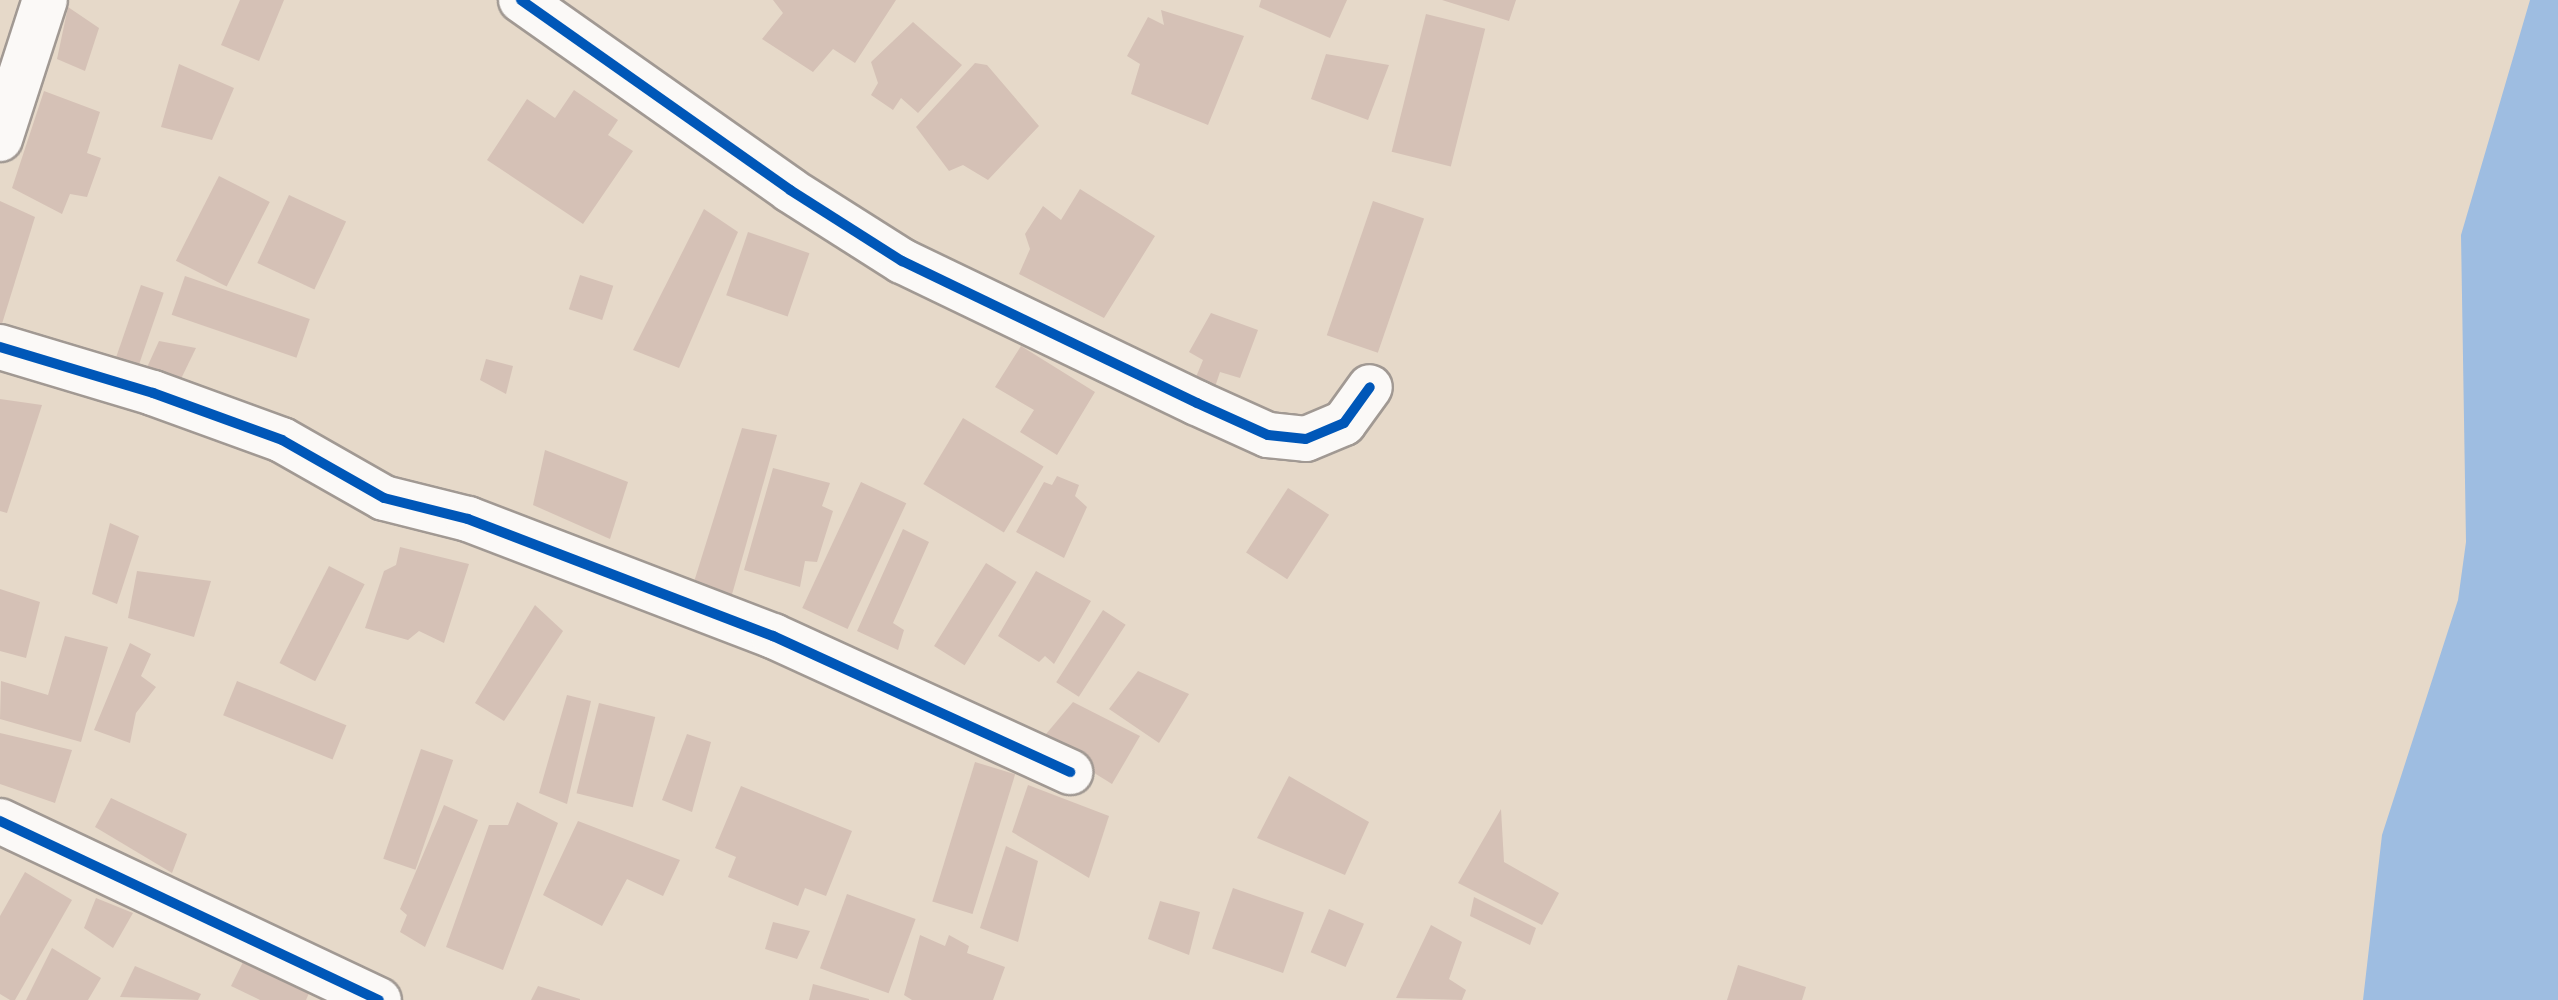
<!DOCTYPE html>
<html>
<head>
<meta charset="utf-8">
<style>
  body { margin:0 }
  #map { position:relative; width:2558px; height:1000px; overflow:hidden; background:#e6d9c9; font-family:Itim,sans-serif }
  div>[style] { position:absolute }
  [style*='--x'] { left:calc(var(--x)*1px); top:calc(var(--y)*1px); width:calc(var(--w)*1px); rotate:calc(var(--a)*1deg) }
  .water>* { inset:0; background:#9ebde1 }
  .building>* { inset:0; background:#d5c1b6; transform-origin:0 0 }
  .roads { filter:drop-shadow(2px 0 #a19993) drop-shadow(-2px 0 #a19993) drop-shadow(0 2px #a19993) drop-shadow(0 -2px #a19993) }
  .street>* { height:44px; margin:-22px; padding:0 22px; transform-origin:22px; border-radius:22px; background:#fbf9f7 }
  .cycleway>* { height:10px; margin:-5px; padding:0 5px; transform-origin:5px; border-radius:5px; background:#0057b8 }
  span { translate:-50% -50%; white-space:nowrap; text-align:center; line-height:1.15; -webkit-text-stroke:8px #fff; paint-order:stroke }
</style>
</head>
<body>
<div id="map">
  <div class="water">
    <div style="clip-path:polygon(2530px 0,2558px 0,2558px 1000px,2363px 1000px,2382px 835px,2458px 600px,2466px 542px,2461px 235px)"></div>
  </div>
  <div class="building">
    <div style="clip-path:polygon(240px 0,284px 0,259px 61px,221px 45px)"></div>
    <div style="clip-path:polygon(773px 0,896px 0,855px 63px,833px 49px,813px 72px,762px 39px,783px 13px)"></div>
    <div style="clip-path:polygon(1261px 0,1347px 0,1330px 38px,1259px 7px)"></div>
    <div style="clip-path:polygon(1442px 0,1516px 0,1509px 21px)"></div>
    <div style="clip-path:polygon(68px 7px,99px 28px,85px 71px,57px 59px)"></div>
    <div style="clip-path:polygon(1161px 10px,1244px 36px,1208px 125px,1131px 94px,1140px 64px,1127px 56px,1148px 17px,1164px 25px)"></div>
    <div style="left:1426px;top:14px;width:61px;height:142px;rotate:14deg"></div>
    <div style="clip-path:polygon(913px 22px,962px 65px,918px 113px,901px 98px,893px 110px,871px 95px,878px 83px,871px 62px)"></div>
    <div style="clip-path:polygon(1326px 54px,1389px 65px,1368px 120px,1311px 99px)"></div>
    <div style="clip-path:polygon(975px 63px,987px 65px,1039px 126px,988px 180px,963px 165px,949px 171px,916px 127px)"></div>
    <div style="clip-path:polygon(179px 64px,234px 88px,212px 140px,161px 127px)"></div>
    <div style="clip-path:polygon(574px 90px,618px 120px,608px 135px,633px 151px,583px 224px,487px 160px,527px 99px,555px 118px)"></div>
    <div style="clip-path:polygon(44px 91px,100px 112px,87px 153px,101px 158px,87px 197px,70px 194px,62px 214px,12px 188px)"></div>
    <div style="left:219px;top:176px;width:57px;height:95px;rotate:27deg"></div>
    <div style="clip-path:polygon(1080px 189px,1155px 236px,1104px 318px,1019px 274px,1030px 249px,1025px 234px,1043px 206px,1061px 220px)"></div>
    <div style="left:289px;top:195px;width:63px;height:75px;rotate:25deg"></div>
    <div style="clip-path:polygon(0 201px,35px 217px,1px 327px,0 327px)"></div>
    <div style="left:1373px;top:201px;width:54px;height:142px;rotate:19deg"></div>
    <div style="clip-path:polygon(704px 209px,738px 232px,679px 368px,633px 350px)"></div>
    <div style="left:748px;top:232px;width:65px;height:67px;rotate:19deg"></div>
    <div style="left:580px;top:275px;width:35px;height:36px;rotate:18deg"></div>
    <div style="left:185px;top:276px;width:132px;height:41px;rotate:19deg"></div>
    <div style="left:141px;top:285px;width:24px;height:79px;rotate:19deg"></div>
    <div style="clip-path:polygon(1211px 313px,1258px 330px,1240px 378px,1220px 372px,1215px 387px,1196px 377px,1203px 360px,1189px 352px)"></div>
    <div style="clip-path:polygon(159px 341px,196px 348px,178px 385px,144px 374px)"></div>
    <div style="clip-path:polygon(1021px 346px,1095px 392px,1057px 455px,1020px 432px,1034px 410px,995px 387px)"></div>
    <div style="clip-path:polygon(486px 359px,513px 366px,506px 394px,480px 380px)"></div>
    <div style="clip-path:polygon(0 399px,42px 405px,7px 513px,0 511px)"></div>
    <div style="left:963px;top:418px;width:94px;height:77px;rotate:31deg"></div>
    <div style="clip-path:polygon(742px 428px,777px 435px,731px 598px,693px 585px)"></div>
    <div style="clip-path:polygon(545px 450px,628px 482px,610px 539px,533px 505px)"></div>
    <div style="clip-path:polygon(773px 468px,830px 483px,822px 506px,833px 511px,817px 562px,805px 561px,800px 587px,744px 570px)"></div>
    <div style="clip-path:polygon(1057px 476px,1079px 485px,1075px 496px,1087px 507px,1064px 558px,1016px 532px,1044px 482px,1052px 485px)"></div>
    <div style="left:861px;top:482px;width:50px;height:139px;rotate:25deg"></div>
    <div style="left:1288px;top:488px;width:49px;height:77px;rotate:33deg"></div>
    <div style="clip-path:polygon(110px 523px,139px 536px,117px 604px,92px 594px)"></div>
    <div style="clip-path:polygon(903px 529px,929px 542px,893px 623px,904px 630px,898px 650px,857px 631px)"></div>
    <div style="clip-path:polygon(400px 547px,469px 564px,444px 643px,419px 631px,408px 640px,365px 628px,384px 571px,396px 565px)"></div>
    <div style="left:986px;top:563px;width:36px;height:98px;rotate:32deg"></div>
    <div style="left:329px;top:566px;width:40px;height:109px;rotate:27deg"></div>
    <div style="clip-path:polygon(137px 571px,211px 581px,194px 637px,128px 618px)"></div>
    <div style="clip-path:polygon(1036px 571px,1091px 601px,1054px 664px,1045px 656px,1039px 662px,998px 636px)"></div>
    <div style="clip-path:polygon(0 589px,40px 602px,26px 658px,0 651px)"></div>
    <div style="clip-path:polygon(535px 605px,563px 631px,504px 721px,475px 703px)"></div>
    <div style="left:1103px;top:610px;width:27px;height:86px;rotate:33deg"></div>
    <div style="clip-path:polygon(65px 636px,108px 647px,81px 742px,0 719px,1px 681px,48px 695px)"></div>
    <div style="clip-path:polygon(130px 643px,151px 654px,141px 676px,156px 687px,136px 713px,130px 743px,94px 730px)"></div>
    <div style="clip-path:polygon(1138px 671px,1189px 694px,1159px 743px,1109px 709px)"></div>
    <div style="left:237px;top:681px;width:118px;height:37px;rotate:22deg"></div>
    <div style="clip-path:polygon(567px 695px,591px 701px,567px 804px,539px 793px)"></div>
    <div style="clip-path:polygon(1073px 702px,1140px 736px,1112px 784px,1041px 740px)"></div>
    <div style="left:599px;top:703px;width:58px;height:93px;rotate:14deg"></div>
    <div style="clip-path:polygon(0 733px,72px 750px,55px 803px,0 784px)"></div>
    <div style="clip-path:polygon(687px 734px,711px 742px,692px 812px,662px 800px)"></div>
    <div style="left:421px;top:749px;width:34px;height:116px;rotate:19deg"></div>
    <div style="left:975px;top:762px;width:42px;height:146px;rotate:17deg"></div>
    <div style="clip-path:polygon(1289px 776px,1369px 822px,1345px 875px,1257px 838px)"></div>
    <div style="clip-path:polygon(1028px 785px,1109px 816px,1089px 878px,1012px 832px)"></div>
    <div style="clip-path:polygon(741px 786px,852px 831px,826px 896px,805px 888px,798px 906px,728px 877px,736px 857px,715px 848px)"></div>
    <div style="clip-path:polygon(111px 798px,187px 834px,172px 873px,95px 827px)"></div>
    <div style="clip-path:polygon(517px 802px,558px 823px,503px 970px,446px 947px,489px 825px,508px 825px)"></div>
    <div style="clip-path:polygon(444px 805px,478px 820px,425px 947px,400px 932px,407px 915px,400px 909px)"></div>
    <div style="clip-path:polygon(1501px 809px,1504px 862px,1559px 893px,1542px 925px,1458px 883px)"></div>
    <div style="clip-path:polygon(578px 821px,680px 860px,663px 896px,627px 879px,602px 926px,543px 895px)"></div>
    <div style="clip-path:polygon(1006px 846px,1038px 861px,1018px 942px,980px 928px)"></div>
    <div style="clip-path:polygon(25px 872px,72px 900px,15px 1000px,10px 1000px,0 994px,0 916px)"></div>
    <div style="left:1233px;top:888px;width:75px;height:64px;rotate:19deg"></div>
    <div style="left:847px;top:894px;width:73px;height:79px;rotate:20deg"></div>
    <div style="clip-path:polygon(1474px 897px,1536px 928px,1530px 945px,1470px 916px)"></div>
    <div style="clip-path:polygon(96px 898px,133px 913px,113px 948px,84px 928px)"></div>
    <div style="clip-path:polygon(1160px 901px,1200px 912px,1189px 955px,1148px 939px)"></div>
    <div style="left:1329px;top:909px;width:38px;height:47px;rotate:23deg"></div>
    <div style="clip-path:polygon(773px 922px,810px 931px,797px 959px,765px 949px)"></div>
    <div style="clip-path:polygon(1431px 925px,1462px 942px,1449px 979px,1466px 990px,1462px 1000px,1396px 998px)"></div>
    <div style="clip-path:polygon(920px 935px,945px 946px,949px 935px,969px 946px,967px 953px,1005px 967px,993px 1000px,912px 1000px,904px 995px)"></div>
    <div style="clip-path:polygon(52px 948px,101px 978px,88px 1000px,26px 1000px)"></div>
    <div style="clip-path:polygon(245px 958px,310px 991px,306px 1000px,260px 1000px,231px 986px)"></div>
    <div style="clip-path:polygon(1738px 965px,1806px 987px,1802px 1000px,1727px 1000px)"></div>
    <div style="clip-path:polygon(135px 966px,201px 994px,198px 1000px,120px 997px)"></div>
    <div style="clip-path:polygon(813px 984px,869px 999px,869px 1000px,809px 1000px)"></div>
    <div style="clip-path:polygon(538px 986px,580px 999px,580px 1000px,531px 1000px)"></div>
  </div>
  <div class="roads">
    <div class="street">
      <div style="--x:521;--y:0;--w:329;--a:35.2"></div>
      <div style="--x:790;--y:190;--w:133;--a:32.4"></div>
      <div style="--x:902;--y:261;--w:327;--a:25.7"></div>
      <div style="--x:1197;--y:403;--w:78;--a:24.3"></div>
      <div style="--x:1268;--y:435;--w:38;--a:6"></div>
      <div style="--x:1306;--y:439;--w:41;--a:-22.8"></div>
      <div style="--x:1344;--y:423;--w:44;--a:-54.2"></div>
      <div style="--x:0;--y:139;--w:146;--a:-72.1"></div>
      <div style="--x:0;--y:347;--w:160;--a:16.7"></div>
      <div style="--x:153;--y:393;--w:137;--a:20"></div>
      <div style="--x:282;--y:440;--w:117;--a:29.6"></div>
      <div style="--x:384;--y:498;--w:87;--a:14"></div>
      <div style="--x:468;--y:519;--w:327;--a:21"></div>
      <div style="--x:773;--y:636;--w:327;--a:24.6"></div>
      <div style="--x:0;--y:821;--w:419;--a:25.3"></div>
    </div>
  </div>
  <div class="cycleway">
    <div style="--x:521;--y:0;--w:329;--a:35.2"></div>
    <div style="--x:790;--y:190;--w:133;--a:32.4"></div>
    <div style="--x:902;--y:261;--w:327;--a:25.7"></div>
    <div style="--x:1197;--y:403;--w:78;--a:24.3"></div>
    <div style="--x:1268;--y:435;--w:38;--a:6"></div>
    <div style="--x:1306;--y:439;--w:41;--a:-22.8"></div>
    <div style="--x:1344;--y:423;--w:44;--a:-54.2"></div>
    <div style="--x:0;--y:347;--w:160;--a:16.7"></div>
    <div style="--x:153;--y:393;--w:137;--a:20"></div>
    <div style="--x:282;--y:440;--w:117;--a:29.6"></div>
    <div style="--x:384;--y:498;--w:87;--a:14"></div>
    <div style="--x:468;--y:519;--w:327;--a:21"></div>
    <div style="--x:773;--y:636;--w:327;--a:24.6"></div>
    <div style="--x:0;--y:821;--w:419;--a:25.3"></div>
  </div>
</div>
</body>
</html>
